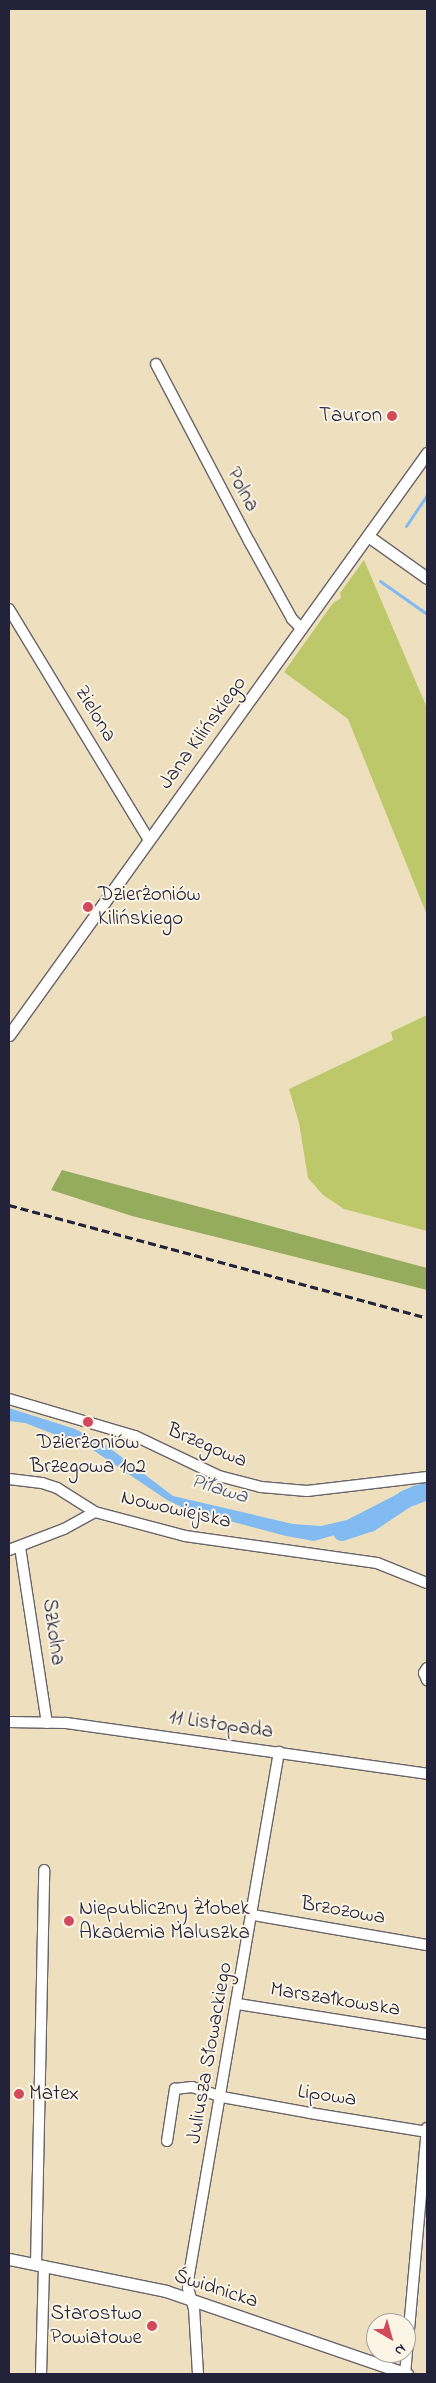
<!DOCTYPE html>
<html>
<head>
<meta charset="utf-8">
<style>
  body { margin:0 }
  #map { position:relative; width:436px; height:2383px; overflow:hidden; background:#eee0bf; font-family:"Indie Flower",sans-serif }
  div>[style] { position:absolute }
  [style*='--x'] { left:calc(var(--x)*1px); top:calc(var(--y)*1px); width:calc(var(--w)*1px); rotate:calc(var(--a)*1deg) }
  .green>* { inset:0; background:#bcc86a }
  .forest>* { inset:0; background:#95ac5e }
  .water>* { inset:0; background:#81bbf2 }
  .stream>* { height:3px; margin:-1.5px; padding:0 1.5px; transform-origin:1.5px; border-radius:1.5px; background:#81bbf2 }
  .river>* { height:18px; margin:-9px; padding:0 9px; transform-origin:9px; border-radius:9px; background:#81bbf2 }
  .roads { filter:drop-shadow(1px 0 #696469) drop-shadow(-1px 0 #696469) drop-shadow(0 1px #696469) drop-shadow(0 -1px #696469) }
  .minor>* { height:10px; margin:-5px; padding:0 5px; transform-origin:5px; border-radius:5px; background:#fff }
  .tertiary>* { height:11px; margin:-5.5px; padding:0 5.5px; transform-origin:5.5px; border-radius:5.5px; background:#fff }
  .rail>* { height:3px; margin-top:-1.5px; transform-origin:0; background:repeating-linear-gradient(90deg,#22223b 0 8px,transparent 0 12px) }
  .dots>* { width:14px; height:14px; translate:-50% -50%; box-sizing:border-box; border:2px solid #fcf5e5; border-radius:50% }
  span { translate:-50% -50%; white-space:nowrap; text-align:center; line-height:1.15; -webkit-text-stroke:4px #fcf5e5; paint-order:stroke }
  .poi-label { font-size:21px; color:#22223b }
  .right { translate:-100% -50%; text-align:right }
  .left { translate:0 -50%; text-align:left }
  .street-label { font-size:21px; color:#22223b }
  .water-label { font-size:22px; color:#43587b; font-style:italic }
  .frame { position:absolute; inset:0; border:10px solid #22223b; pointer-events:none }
  .north { position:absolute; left:366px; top:2313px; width:50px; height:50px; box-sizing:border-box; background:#fcf5e5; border:1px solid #a5a1a1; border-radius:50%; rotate:142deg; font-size:14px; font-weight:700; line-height:20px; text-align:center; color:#22223b }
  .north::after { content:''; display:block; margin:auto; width:18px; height:22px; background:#d1495b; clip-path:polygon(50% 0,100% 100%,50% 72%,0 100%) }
</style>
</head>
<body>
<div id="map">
  <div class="green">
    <div style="clip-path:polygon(364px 560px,427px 708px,427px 915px,348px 719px,284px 672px,333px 603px,341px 598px,340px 593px)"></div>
    <div style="clip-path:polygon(427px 1015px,427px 1231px,344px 1209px,323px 1195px,308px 1178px,299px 1123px,289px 1089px,393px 1040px,391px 1032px)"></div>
  </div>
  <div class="forest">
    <div style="clip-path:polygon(62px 1170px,427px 1268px,427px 1290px,132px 1216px,51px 1190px)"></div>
  </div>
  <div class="water">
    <div style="clip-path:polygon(9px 1408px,75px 1429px,107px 1446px,173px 1496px,293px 1524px,321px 1526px,347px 1520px,413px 1486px,427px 1485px,427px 1496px,345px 1532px,314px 1541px,286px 1536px,188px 1510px,167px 1500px,90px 1448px,25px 1423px,9px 1421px)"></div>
  </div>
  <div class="stream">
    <div style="--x:406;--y:526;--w:37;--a:-56"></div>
    <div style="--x:380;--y:581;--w:57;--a:35.1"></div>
  </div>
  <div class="river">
    <div style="--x:342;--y:1532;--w:29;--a:-18"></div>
    <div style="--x:370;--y:1523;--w:43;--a:-33.7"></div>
    <div style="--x:406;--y:1499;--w:22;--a:-21"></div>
  </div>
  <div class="roads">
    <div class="minor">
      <div style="--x:156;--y:364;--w:200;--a:62.3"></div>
      <div style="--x:249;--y:541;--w:89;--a:61.1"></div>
      <div style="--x:292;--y:619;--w:14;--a:45"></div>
      <div style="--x:9;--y:609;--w:270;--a:58.8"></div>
      <div style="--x:9;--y:1399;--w:131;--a:16.4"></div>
      <div style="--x:135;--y:1436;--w:93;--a:25.5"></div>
      <div style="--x:219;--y:1476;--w:43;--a:14.7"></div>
      <div style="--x:261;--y:1487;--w:46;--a:5"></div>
      <div style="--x:307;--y:1491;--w:121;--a:-6.7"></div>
      <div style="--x:9;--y:1479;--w:33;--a:7"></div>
      <div style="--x:42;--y:1483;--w:16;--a:18"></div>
      <div style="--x:57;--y:1488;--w:45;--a:32.3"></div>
      <div style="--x:20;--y:1547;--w:178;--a:81.3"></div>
      <div style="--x:9;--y:1550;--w:59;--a:-20.9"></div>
      <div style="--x:64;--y:1529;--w:35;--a:-29"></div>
      <div style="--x:95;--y:1512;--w:93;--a:14.9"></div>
      <div style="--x:185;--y:1536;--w:194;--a:8"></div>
      <div style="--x:377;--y:1563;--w:54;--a:21.8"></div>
      <div style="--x:427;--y:1668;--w:6;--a:121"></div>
      <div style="--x:424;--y:1673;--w:8;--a:67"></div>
      <div style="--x:9;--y:1722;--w:57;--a:1"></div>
      <div style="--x:66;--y:1723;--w:365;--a:8"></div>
      <div style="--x:253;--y:1915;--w:177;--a:9.8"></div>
      <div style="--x:238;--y:2004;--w:191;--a:9"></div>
      <div style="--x:167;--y:2141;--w:53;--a:-81.3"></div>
      <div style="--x:175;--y:2089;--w:17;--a:-7"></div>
      <div style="--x:192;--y:2087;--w:32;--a:18"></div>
      <div style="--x:222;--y:2097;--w:89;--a:10.3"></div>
      <div style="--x:310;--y:2113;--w:119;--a:9.2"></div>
      <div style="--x:36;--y:2265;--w:395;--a:-88.8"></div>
      <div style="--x:41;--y:2374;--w:108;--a:-88.4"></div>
      <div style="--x:198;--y:2374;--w:65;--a:-93.5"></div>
      <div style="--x:194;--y:2309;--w:22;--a:-106"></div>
      <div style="--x:188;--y:2288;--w:13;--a:-86"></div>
      <div style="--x:189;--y:2275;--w:531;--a:-80.24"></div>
      <div style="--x:405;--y:2374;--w:247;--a:-84.9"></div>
    </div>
    <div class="tertiary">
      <div style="--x:368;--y:536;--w:72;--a:35.4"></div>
      <div style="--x:9;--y:1035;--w:717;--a:-54.31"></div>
      <div style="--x:9;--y:2259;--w:160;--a:11.5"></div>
      <div style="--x:166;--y:2291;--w:255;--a:19"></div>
    </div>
  </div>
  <div class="rail">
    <div style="--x:9;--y:1205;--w:433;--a:15.1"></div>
  </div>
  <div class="dots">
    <div style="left:392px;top:416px;background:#d1495b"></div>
    <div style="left:88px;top:907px;background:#d1495b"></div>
    <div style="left:88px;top:1422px;background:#d1495b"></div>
    <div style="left:69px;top:1921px;background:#d1495b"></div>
    <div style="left:19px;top:2094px;background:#d1495b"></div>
    <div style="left:152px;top:2326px;background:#d1495b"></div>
  </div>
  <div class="poi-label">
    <span class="right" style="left:382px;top:416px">Tauron</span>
    <span class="left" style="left:98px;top:907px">Dzierżoniów<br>Kilińskiego</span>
    <span style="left:88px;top:1455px">Dzierżoniów<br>Brzegowa 102</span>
    <span class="left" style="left:79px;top:1921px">Niepubliczny Żłobek<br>Akademia Maluszka</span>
    <span class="left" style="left:29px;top:2094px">Matex</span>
    <span class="right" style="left:142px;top:2326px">Starostwo<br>Powiatowe</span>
  </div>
  <div class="street-label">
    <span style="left:242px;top:490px;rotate:61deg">Polna</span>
    <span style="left:95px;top:714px;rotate:59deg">Zielona</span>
    <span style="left:203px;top:733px;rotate:-54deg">Jana Kilińskiego</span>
    <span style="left:207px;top:1446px;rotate:23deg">Brzegowa</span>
    <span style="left:176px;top:1510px;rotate:13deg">Nowowiejska</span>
    <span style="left:53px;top:1632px;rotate:82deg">Szkolna</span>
    <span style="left:221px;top:1725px;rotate:8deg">11 Listopada</span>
    <span style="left:343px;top:1911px;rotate:10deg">Brzozowa</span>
    <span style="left:335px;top:2000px;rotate:9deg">Marszałkowska</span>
    <span style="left:210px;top:2053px;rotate:-80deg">Juliusza Słowackiego</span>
    <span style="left:327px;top:2096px;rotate:8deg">Lipowa</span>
    <span style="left:216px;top:2289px;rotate:18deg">Świdnicka</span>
  </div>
  <div class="water-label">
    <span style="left:219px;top:1490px;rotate:17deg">Piława</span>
  </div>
  <div class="frame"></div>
  <div class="north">N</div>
</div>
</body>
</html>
